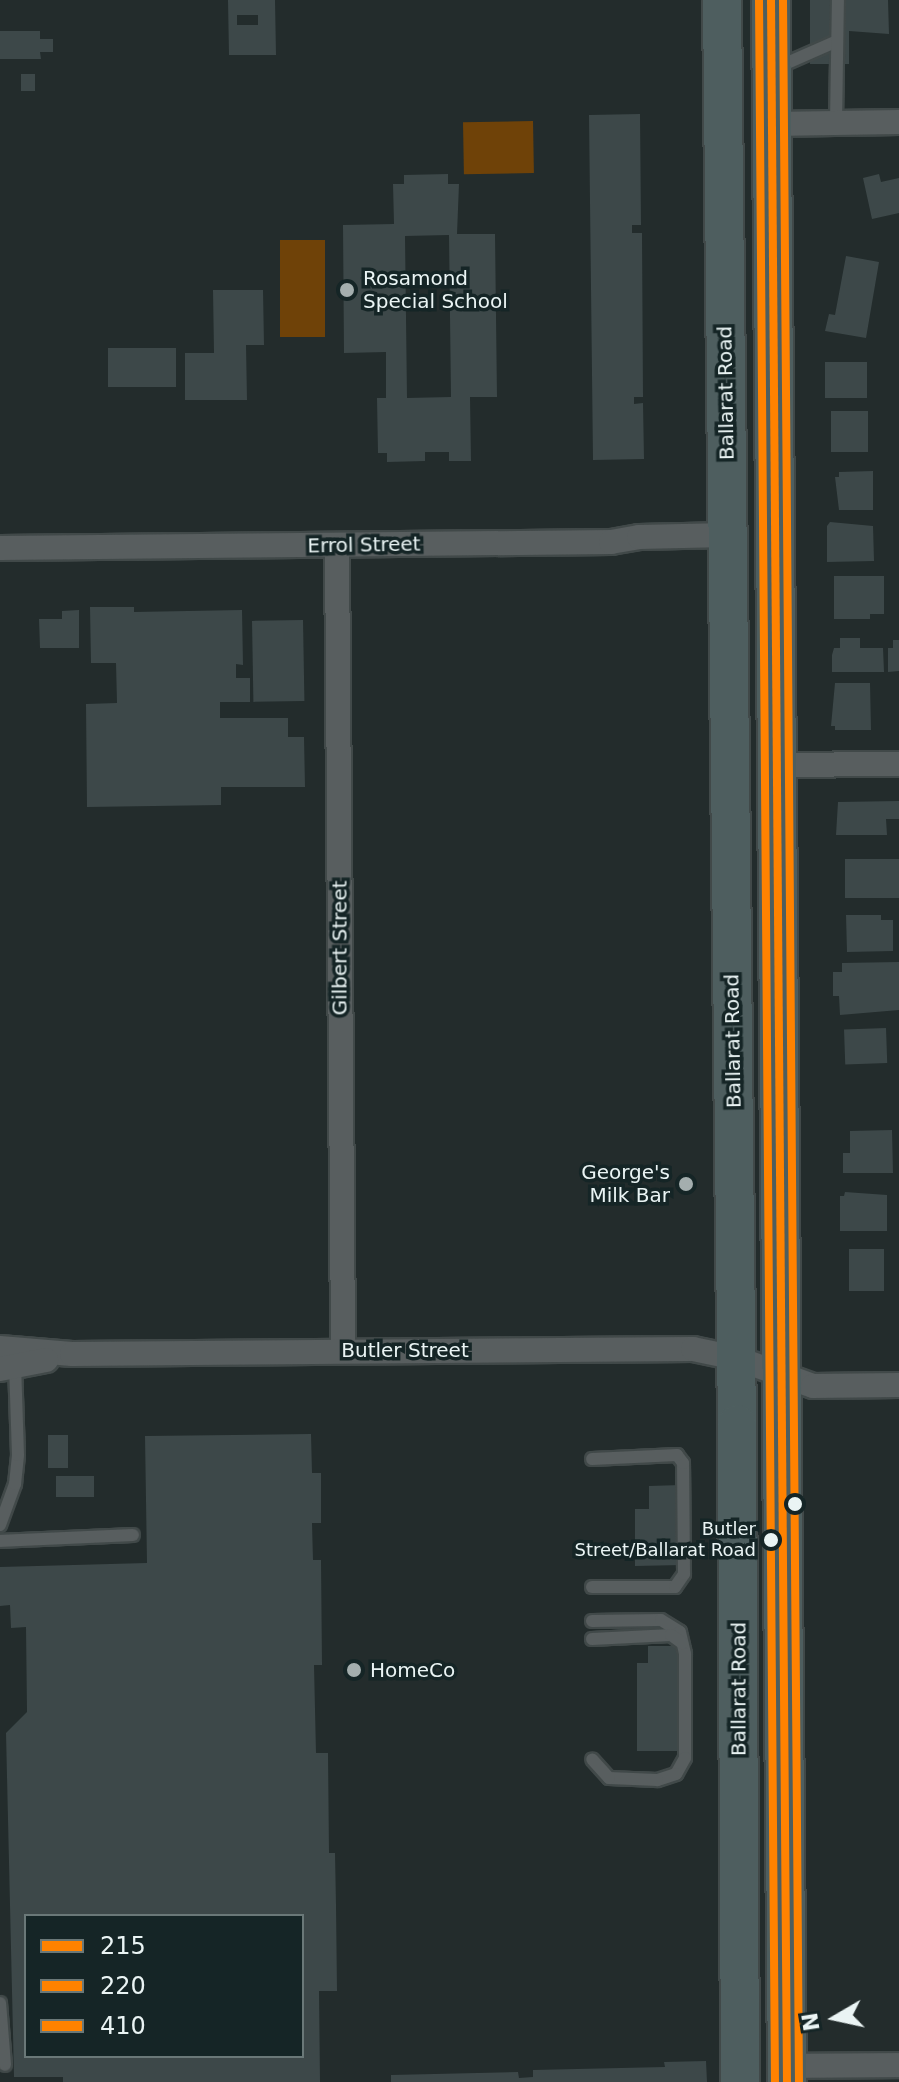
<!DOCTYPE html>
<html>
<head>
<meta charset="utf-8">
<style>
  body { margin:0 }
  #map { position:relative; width:899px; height:2082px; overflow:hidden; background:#232c2c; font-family:"DejaVu Sans",sans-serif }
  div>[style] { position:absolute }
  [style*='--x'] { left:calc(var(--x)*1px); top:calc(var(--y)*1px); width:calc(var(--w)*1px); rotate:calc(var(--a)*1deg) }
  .green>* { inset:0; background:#6f4208; transform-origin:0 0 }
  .building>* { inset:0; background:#3d4849; transform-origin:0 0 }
  .roads { filter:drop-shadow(2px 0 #414949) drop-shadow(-2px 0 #414949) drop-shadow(0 2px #414949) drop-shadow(0 -2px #414949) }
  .service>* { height:12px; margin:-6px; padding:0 6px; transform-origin:6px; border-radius:6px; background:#585e5f }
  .minor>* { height:24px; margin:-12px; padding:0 12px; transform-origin:12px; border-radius:12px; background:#585e5f }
  .trunk>* { height:38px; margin:-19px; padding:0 19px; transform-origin:19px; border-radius:19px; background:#4e5e5f }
  .bus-1>* { height:8px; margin:-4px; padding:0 4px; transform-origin:4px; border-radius:4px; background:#ff8200 }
  .bus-2>* { height:8px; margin:-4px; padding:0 4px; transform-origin:4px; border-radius:4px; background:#ff8200 }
  .bus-3>* { height:8px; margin:-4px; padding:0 4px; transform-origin:4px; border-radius:4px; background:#ff8200 }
  .dots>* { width:22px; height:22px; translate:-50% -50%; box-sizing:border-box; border:4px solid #152526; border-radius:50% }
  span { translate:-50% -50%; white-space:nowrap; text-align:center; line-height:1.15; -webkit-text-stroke:7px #152526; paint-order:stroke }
  .bus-label { font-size:18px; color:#eaf4f4 }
  .right { translate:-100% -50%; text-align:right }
  .poi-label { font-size:20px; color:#eaf4f4 }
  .left { translate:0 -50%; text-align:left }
  .street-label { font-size:20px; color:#eaf4f4 }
  .legend { position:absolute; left:24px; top:1914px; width:280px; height:144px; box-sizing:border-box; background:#152526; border:2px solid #6a7878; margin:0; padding:10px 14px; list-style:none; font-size:24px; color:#eaf4f4 }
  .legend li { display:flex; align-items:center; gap:16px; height:40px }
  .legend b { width:40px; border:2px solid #6a7878 }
  .north { position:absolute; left:795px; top:1978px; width:80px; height:80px; -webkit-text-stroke:6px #152526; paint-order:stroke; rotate:261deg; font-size:22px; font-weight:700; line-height:32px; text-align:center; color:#eaf4f4 }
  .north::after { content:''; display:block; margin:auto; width:28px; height:36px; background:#eaf4f4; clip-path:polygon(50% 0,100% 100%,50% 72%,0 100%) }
</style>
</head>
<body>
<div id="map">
  <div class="green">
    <div style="left:533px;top:121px;width:52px;height:70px;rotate:89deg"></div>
    <div style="left:280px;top:240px;width:45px;height:97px"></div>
  </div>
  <div class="building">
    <div style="clip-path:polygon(evenodd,228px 0,275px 0,276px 55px,229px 55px,228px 0,237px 15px,258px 15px,258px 25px,237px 25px,237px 15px)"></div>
    <div style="clip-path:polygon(810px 0,888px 0,889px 34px,849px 31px,849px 64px,810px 64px)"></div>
    <div style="clip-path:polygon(0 31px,40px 31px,40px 39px,53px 39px,53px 52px,40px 52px,41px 59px,0 59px)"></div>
    <div style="left:21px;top:74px;width:14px;height:17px"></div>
    <div style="clip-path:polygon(640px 114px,641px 225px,632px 225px,632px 233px,642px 233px,643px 397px,634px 397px,634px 404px,643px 403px,644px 459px,593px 460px,589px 115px)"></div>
    <div style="clip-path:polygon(evenodd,448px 174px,448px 184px,459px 184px,457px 234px,495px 234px,497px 397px,470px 397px,471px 461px,449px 461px,449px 452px,425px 452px,425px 461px,387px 462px,387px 453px,378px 453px,377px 398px,386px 398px,386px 352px,344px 353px,343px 225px,394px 224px,393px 184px,404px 184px,404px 175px,448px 174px,449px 235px,451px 397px,407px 398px,405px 236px,449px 235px)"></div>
    <div style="clip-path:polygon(879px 174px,881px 182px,899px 178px,899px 213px,872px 219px,863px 178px)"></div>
    <div style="clip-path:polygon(846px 256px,879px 262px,866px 338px,825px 331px,829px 314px,835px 315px)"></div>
    <div style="clip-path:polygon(213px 290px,263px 290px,264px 345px,246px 345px,247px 400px,185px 400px,185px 353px,214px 353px)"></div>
    <div style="left:176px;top:348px;width:39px;height:68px;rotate:90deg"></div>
    <div style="left:867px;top:362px;width:36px;height:42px;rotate:90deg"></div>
    <div style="left:831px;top:411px;width:37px;height:41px"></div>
    <div style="clip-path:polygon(873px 471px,873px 510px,839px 510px,835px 477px,839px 477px,839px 472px)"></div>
    <div style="clip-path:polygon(830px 522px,873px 526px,874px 561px,827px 562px,827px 526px)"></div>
    <div style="clip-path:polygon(834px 576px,884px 576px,884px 614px,870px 614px,870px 619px,834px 619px)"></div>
    <div style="clip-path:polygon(90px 607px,134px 607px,134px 612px,242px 610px,243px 665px,236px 664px,236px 678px,250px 678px,250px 702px,220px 702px,220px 718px,288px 718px,288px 737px,304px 737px,305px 787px,221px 787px,221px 805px,87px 807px,86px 704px,117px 703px,116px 663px,91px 663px)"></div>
    <div style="clip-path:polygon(79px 610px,79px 648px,40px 648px,39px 619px,62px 619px,62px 611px)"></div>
    <div style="left:303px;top:620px;width:81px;height:51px;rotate:89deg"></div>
    <div style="clip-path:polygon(840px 638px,860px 638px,860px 648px,883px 648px,884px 672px,832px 672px,832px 655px,834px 648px,840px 648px)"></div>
    <div style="clip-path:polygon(893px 640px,899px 640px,899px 671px,888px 672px,888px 648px,893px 648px)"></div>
    <div style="clip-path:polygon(835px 683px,870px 683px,871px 730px,835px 730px,835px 726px,831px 726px)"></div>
    <div style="clip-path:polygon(899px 801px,899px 819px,886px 819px,887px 835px,836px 835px,838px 802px)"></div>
    <div style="left:845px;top:859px;width:54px;height:39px"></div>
    <div style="clip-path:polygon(846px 915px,881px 915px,881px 920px,893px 920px,893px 951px,847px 952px)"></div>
    <div style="clip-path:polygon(899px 962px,899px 1010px,840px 1015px,839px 996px,833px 996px,833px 972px,842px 972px,842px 963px)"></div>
    <div style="left:886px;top:1028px;width:35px;height:42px;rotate:88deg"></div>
    <div style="clip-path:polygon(892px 1130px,893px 1173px,843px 1173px,843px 1153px,850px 1153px,850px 1131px)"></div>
    <div style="clip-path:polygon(845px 1192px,887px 1195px,887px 1231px,840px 1231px,840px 1196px,844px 1196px)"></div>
    <div style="left:849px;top:1249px;width:35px;height:42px"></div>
    <div style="clip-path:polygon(evenodd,311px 1434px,312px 1473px,321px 1473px,321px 1523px,312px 1523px,313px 1560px,321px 1560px,322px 1665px,314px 1665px,316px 1753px,328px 1753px,329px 1853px,335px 1853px,336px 1905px,337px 1991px,319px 1991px,320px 2082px,63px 2082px,63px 2077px,14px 2077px,6px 1733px,27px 1712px,26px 1627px,11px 1628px,10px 1605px,0 1606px,0 1567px,147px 1563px,145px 1436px,311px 1434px,26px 1916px,302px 1916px,302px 2056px,26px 2056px,26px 1916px)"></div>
    <div style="left:48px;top:1435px;width:20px;height:33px"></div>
    <div style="left:56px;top:1476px;width:38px;height:21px"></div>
    <div style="clip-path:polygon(681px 1485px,682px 1565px,635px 1566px,635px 1509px,649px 1509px,649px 1486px)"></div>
    <div style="clip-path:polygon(648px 1646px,678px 1646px,678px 1665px,686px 1665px,683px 1751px,637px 1751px,637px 1663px,648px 1663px)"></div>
    <div style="clip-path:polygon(706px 2061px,707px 2082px,391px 2082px,391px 2075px,518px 2072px,519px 2078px,533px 2077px,533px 2070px,665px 2067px,664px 2062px)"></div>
  </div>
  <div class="roads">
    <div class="service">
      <div style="--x:778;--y:67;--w:64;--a:-23.8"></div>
      <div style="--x:836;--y:123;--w:123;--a:-89.1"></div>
      <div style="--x:0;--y:1525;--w:44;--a:-69.9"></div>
      <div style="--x:15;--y:1484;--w:29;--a:-84"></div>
      <div style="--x:18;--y:1455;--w:90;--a:-91.9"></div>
      <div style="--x:0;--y:1541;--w:133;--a:-2.6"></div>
      <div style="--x:592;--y:1587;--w:83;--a:0"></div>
      <div style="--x:675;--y:1587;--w:16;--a:-55"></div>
      <div style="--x:684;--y:1574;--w:111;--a:-90.5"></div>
      <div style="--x:683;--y:1463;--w:10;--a:-127"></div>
      <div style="--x:677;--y:1455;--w:85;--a:177.3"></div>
      <div style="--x:592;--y:1621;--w:69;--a:-0.8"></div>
      <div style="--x:661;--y:1620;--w:22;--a:32"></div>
      <div style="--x:680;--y:1632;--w:23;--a:77"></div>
      <div style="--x:685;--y:1654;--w:104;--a:90"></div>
      <div style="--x:685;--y:1758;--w:18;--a:119"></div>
      <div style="--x:676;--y:1774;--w:20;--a:162"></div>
      <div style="--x:657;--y:1780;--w:48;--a:-177.6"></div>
      <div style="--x:609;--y:1778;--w:25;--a:-132"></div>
      <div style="--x:592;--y:1639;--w:79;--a:-2.9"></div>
      <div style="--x:671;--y:1635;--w:14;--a:36"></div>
      <div style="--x:0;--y:2003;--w:62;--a:85.4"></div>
    </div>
    <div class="minor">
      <div style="--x:772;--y:124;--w:127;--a:-0.9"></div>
      <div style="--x:337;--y:545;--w:805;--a:89.57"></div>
      <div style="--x:0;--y:548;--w:611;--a:-0.56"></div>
      <div style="--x:611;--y:542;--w:28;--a:-10"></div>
      <div style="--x:639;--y:537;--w:88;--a:-1.3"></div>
      <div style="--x:778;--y:765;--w:121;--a:-0.5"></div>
      <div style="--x:0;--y:1348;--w:72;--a:4.8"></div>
      <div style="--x:72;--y:1354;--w:621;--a:-0.46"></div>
      <div style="--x:693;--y:1349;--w:44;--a:11.8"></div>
      <div style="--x:736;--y:1358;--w:82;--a:20"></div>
      <div style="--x:813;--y:1386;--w:86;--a:-0.7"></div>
      <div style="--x:0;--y:1369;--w:47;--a:-11.1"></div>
      <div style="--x:787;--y:2066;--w:112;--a:-0.5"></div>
    </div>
    <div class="trunk">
      <div style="--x:722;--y:0;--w:1424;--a:89.4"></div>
      <div style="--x:737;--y:1424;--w:658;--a:89.74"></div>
      <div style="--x:771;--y:0;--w:2082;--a:89.56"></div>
    </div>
  </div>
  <div class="bus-1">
    <div style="--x:771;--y:0;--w:2082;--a:89.56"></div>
  </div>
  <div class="bus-2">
    <div style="--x:759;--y:0;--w:2082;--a:89.56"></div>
  </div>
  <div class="bus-3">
    <div style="--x:783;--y:0;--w:2082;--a:89.56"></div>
  </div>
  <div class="dots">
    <div style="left:347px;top:290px;background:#a4aeae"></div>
    <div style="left:686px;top:1184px;background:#a4aeae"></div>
    <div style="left:795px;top:1504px;background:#eaf4f4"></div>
    <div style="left:771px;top:1540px;background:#eaf4f4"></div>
    <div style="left:354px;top:1670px;background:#a4aeae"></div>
  </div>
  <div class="bus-label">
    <span class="right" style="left:756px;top:1540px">Butler<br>Street/Ballarat Road</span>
  </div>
  <div class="poi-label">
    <span class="left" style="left:363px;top:290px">Rosamond<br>Special School</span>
    <span class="right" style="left:670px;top:1184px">George's<br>Milk Bar</span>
    <span class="left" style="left:370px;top:1670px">HomeCo</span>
  </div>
  <div class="street-label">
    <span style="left:726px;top:393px;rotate:-91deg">Ballarat Road</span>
    <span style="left:364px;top:545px;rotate:-1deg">Errol Street</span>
    <span style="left:340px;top:948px;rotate:-90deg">Gilbert Street</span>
    <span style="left:733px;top:1041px;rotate:-91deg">Ballarat Road</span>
    <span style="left:405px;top:1350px">Butler Street</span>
    <span style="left:739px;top:1689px;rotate:-90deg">Ballarat Road</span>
  </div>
  <ul class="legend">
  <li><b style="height:10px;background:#ff8200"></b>215</li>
  <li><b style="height:10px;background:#ff8200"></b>220</li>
  <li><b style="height:10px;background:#ff8200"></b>410</li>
  </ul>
  <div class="north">N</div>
</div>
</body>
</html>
